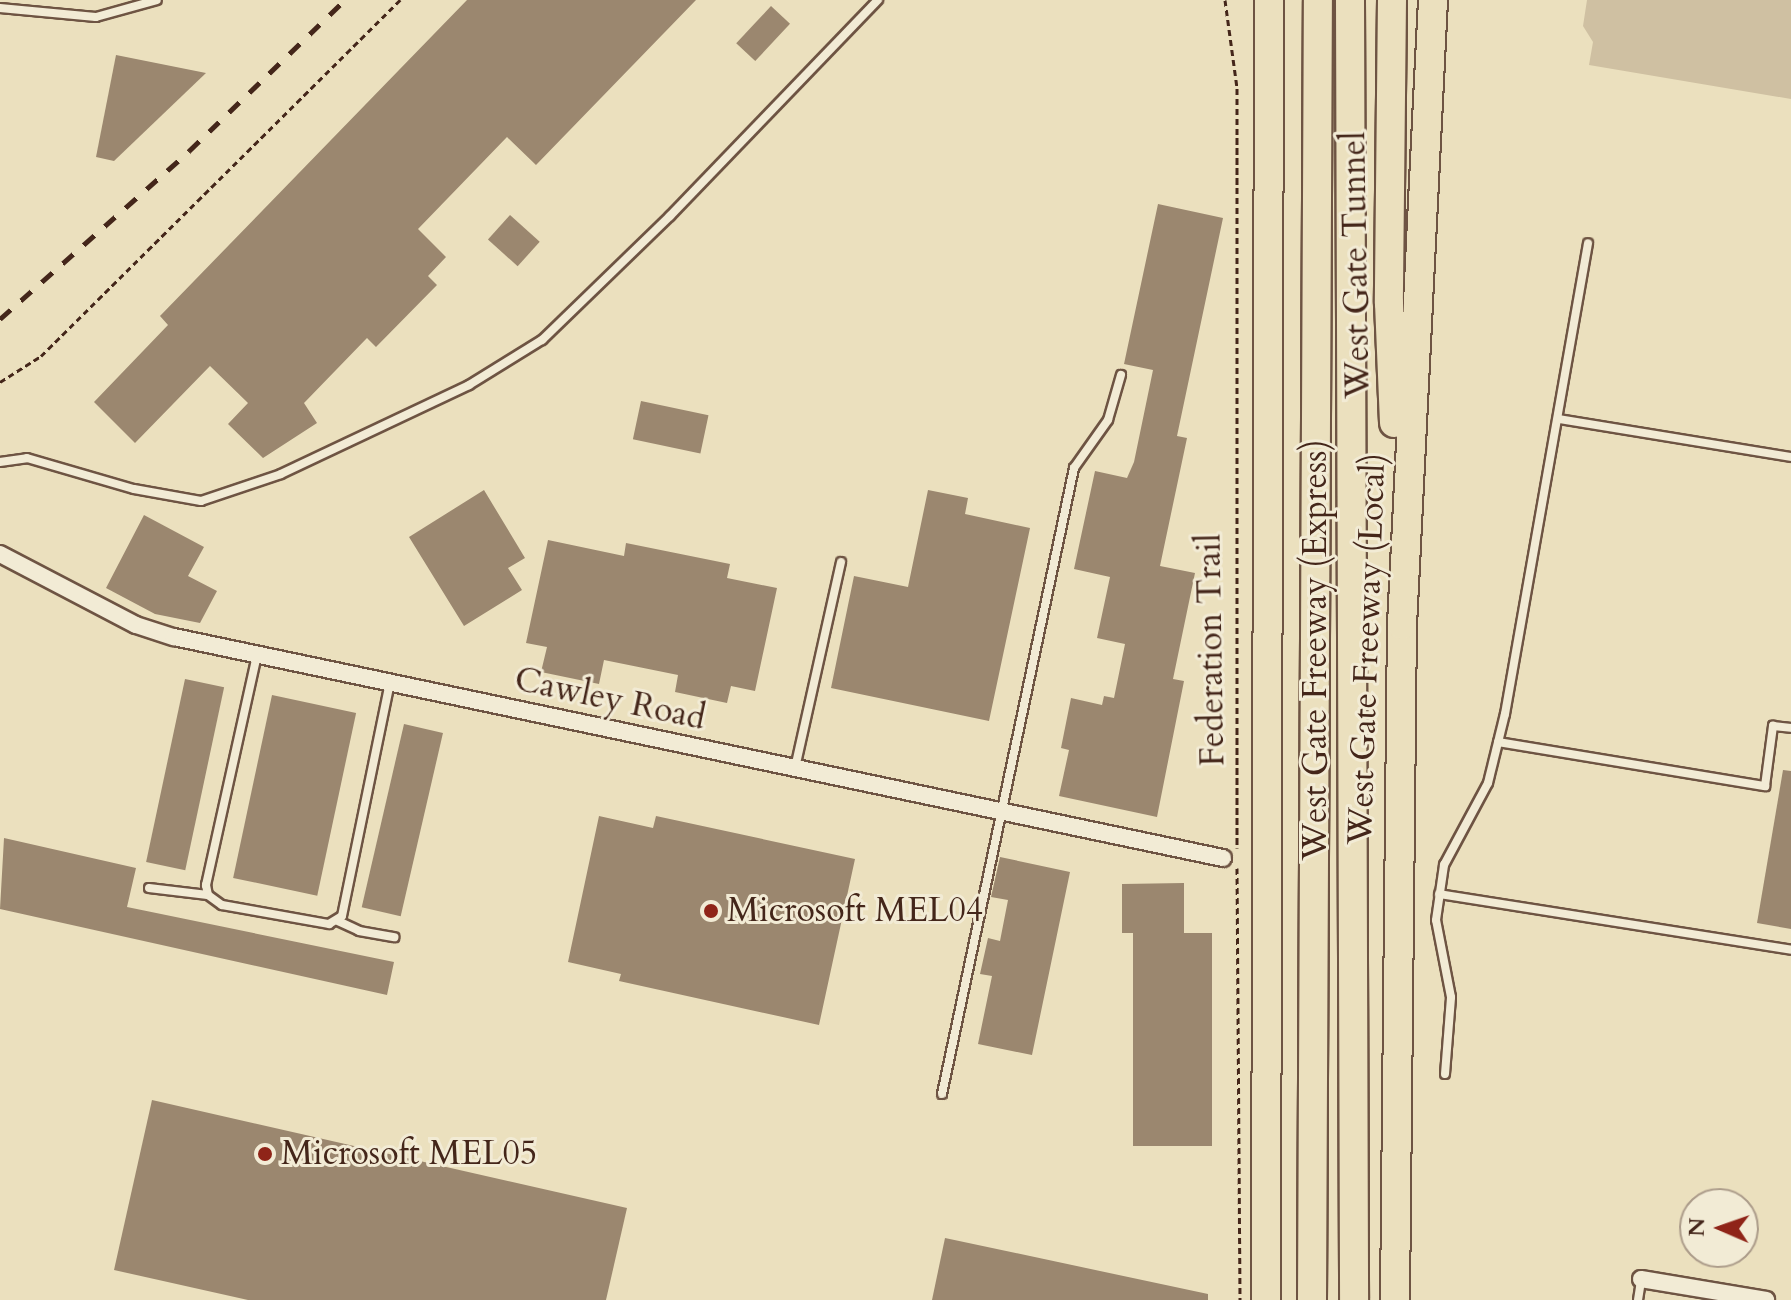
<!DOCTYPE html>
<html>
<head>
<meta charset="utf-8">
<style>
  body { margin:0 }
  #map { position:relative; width:1791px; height:1300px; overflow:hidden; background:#ebe0be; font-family:Cardo,serif }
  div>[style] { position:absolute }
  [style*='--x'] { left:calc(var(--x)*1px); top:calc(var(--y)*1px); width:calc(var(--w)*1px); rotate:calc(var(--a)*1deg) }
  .green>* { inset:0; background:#cfc0a2 }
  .building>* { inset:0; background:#9b876f; transform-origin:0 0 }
  .path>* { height:3px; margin-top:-1.5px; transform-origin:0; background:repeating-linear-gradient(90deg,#44261a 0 6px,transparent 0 10px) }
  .roads { filter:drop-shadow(2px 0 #6e5443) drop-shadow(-2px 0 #6e5443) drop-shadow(0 2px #6e5443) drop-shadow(0 -2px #6e5443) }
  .lane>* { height:8px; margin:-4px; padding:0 4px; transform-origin:4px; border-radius:4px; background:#f2ebd5 }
  .street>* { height:16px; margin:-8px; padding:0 8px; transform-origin:8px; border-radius:8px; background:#f2ebd5 }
  .highway>* { height:28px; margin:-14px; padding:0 14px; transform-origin:14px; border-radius:14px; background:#ebe0be }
  .rail>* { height:5px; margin-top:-2.5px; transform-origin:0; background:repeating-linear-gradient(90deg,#44261a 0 14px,transparent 0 28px) }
  .dots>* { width:22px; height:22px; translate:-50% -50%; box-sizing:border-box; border:4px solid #f2ebd5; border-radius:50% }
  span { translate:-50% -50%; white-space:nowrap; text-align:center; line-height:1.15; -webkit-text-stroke:6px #f2ebd5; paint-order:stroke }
  .street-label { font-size:34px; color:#44261a }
  .poi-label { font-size:34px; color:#44261a }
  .left { translate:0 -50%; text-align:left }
  .north { position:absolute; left:1679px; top:1188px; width:80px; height:80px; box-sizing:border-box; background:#f2ebd5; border:2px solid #ac9c8a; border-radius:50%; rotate:272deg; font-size:22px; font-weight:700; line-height:32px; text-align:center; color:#44261a }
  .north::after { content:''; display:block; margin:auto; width:28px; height:36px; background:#8f2418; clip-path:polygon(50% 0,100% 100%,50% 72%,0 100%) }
</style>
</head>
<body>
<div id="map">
  <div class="green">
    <div style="clip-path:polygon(1587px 0,1791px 0,1791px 99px,1589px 65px,1593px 42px,1583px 26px)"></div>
  </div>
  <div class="building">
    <div style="clip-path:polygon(467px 0,696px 0,536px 165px,507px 137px,418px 229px,446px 257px,428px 276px,437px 285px,376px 347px,367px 338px,304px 403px,317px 423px,263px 458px,228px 424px,248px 403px,210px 366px,135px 443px,94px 402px,168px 325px,160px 316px)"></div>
    <div style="left:771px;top:6px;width:26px;height:51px;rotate:43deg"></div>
    <div style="clip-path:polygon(116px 55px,206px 73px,114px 161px,96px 157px)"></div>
    <div style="clip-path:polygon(1158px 204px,1223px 218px,1177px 436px,1187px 438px,1160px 566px,1195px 573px,1173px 679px,1184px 681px,1157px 817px,1059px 796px,1069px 750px,1061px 748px,1071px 698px,1102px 705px,1104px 696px,1114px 698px,1125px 644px,1097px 638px,1110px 577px,1074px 569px,1095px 471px,1127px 478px,1134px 462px,1153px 370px,1124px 364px)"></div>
    <div style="left:510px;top:215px;width:40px;height:33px;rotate:42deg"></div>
    <div style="left:641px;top:401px;width:69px;height:39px;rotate:12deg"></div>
    <div style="clip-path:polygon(484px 490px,525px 558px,508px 568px,522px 590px,464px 626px,409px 537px)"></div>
    <div style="clip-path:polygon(928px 490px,968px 498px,965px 514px,1030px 528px,989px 721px,831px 688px,854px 576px,908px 587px)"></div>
    <div style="clip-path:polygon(144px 515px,204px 547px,188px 576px,217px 591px,200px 623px,155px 614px,106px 588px)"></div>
    <div style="clip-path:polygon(548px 540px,624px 556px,626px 543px,730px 564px,727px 578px,777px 588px,755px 691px,731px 686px,727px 703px,675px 692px,678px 675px,604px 660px,599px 684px,541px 672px,547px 647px,526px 643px)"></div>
    <div style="left:185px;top:679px;width:40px;height:187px;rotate:12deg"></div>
    <div style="left:272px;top:695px;width:86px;height:187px;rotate:12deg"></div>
    <div style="left:404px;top:724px;width:40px;height:188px;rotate:13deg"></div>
    <div style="clip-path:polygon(1783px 770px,1791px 771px,1791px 929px,1757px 923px)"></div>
    <div style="clip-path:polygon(599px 816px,653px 828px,656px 816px,855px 859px,819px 1025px,619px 981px,621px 974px,568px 962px)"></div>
    <div style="clip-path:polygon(4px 838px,136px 868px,127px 907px,394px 962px,387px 995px,0 909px)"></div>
    <div style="clip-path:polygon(1000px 857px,1070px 872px,1032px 1055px,978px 1044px,992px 976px,980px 974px,988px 938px,1000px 941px,1008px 900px,991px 897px)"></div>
    <div style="clip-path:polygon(1184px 883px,1184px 933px,1212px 933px,1212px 1146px,1133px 1146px,1133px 933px,1122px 933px,1122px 884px)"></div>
    <div style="clip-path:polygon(152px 1100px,627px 1208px,606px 1300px,248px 1300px,114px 1270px)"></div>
    <div style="clip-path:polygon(945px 1238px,1208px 1294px,1208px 1300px,932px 1300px)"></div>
  </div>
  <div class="path">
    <div style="--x:1225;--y:0;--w:89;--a:82.2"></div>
    <div style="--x:1237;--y:88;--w:760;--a:90"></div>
    <div style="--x:0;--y:382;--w:49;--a:-32.4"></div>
    <div style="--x:41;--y:356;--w:506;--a:-44.76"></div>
    <div style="--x:1237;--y:868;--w:432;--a:89.6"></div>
  </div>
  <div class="roads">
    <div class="lane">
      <div style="--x:0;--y:8;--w:96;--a:5.4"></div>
      <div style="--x:96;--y:17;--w:63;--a:-15.6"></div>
      <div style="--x:1559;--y:419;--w:235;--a:9.3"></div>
      <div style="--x:0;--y:462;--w:27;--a:-8"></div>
      <div style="--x:27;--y:458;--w:111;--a:16.2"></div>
      <div style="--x:134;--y:489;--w:68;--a:10.2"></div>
      <div style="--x:201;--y:501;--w:84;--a:-18.6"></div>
      <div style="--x:281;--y:474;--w:208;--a:-25.3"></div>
      <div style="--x:469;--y:385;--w:86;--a:-31.7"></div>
      <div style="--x:542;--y:340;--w:178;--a:-44.1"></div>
      <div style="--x:670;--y:216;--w:300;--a:-46.1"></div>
      <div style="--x:257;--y:655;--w:236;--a:102.5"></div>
      <div style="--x:206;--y:885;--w:10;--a:79"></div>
      <div style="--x:208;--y:895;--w:17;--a:36"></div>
      <div style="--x:222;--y:905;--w:109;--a:10.1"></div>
      <div style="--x:329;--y:924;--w:15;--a:-32"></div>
      <div style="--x:342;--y:916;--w:238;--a:-78.4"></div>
      <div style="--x:1498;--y:742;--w:271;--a:9.4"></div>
      <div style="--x:1765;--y:786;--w:61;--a:-82.4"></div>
      <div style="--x:1773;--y:726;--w:18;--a:6"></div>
      <div style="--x:795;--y:768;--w:211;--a:-77.4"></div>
      <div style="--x:149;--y:888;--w:59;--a:6.8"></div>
      <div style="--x:1439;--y:894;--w:356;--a:9"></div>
      <div style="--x:338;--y:921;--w:23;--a:25"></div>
      <div style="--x:359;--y:931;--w:36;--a:10"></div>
      <div style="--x:1445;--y:1074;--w:77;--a:-85.5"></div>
      <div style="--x:1451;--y:997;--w:78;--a:-101"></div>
      <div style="--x:1436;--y:920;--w:56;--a:-81.7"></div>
      <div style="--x:1444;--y:865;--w:93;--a:-61.8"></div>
      <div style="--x:1488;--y:783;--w:71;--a:-76.2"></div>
      <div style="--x:1505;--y:714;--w:478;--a:-80"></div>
      <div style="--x:942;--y:1094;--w:640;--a:-78.09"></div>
      <div style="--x:1074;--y:468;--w:59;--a:-54.7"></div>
      <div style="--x:1108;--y:420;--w:47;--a:-73.9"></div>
      <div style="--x:1638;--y:1300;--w:20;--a:-81"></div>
    </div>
    <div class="street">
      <div style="--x:0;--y:554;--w:153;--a:27.6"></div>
      <div style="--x:136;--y:625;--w:40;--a:18"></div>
      <div style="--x:174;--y:637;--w:1072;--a:11.9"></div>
      <div style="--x:1641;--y:1279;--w:127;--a:9.5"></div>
    </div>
    <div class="highway">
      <div style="--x:1350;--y:0;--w:1300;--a:89.82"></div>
      <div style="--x:1392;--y:0;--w:303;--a:90.6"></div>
      <div style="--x:1389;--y:303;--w:120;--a:87.6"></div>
      <div style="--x:1266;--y:1300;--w:1300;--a:-89.87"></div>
      <div style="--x:1312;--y:1300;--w:1300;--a:-89.74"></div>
      <div style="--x:1395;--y:1300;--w:675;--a:-89.41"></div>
      <div style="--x:1402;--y:625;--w:626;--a:-87.16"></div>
    </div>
  </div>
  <div class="rail">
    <div style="--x:0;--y:319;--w:253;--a:-41.6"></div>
    <div style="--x:189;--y:151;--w:217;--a:-44.1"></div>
  </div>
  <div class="dots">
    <div style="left:711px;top:911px;background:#8f2418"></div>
    <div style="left:265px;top:1154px;background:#8f2418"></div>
  </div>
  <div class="street-label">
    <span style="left:1356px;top:265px;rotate:-91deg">West Gate Tunnel</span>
    <span style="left:1367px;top:649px;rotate:-88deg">West Gate Freeway (Local)</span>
    <span style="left:1211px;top:650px;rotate:-91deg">Federation Trail</span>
    <span style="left:1316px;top:650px;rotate:-90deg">West Gate Freeway (Express)</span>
    <span style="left:610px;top:699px;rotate:12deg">Cawley Road</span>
  </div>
  <div class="poi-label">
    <span class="left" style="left:727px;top:911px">Microsoft MEL04</span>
    <span class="left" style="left:281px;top:1154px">Microsoft MEL05</span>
  </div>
  <div class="north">N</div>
</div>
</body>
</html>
